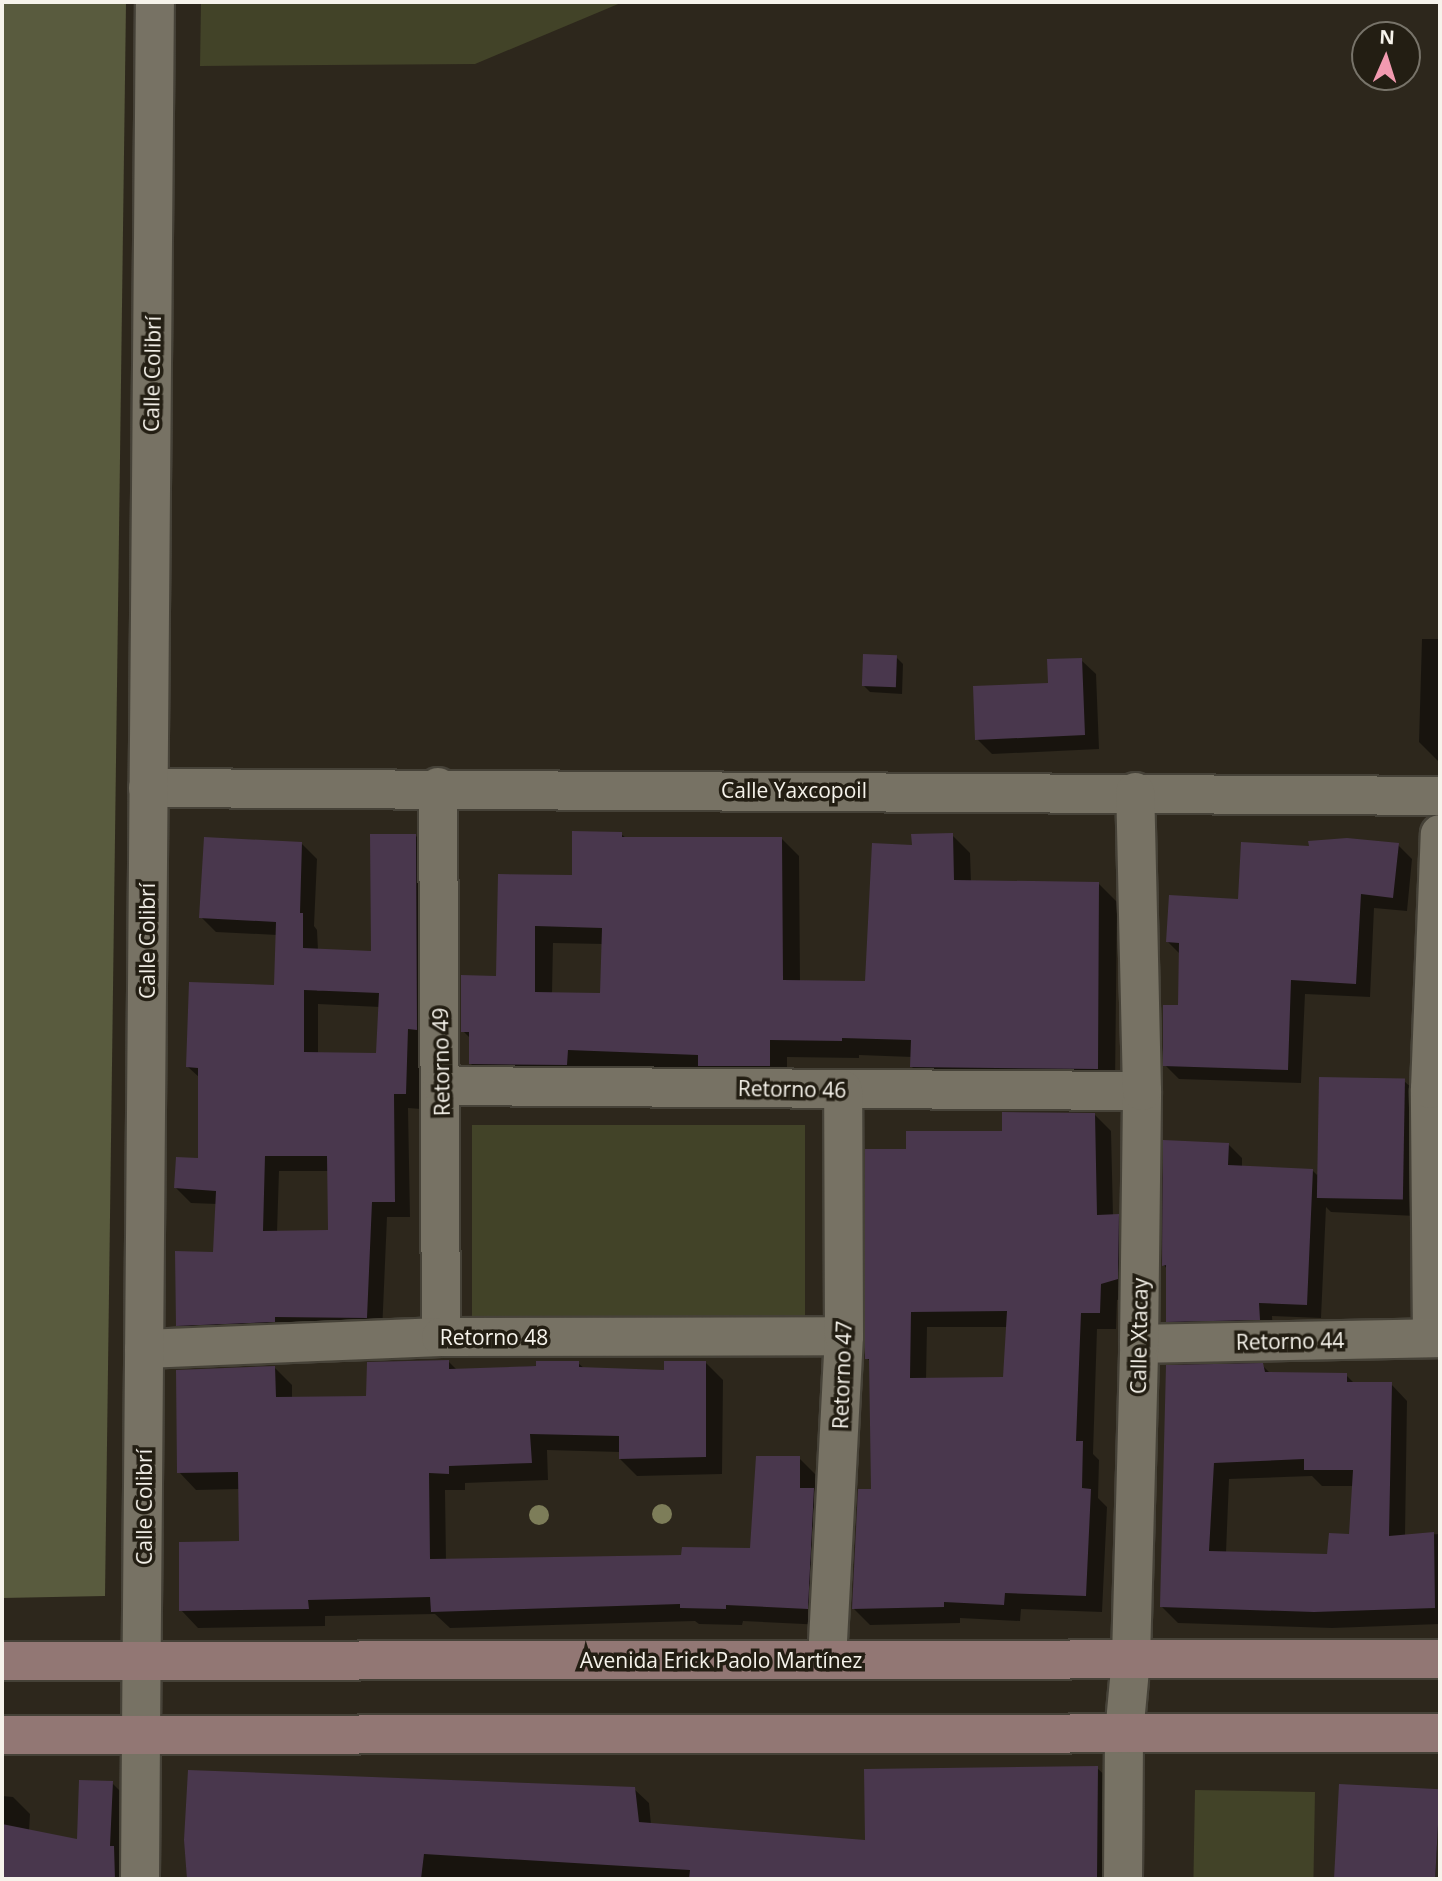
<!DOCTYPE html>
<html>
<head>
<meta charset="utf-8">
<style>
  body { margin:0 }
  #map { position:relative; width:1442px; height:1881px; overflow:hidden; background:#2d271c; font-family:"Open Sans",sans-serif }
  div>[style] { position:absolute }
  [style*='--x'] { left:calc(var(--x)*1px); top:calc(var(--y)*1px); width:calc(var(--w)*1px); rotate:calc(var(--a)*1deg) }
  .green>* { inset:0; background:#424328; transform-origin:0 0 }
  .forest>* { inset:0; background:#595b3e }
  .shadow>* { inset:0; background:#0007; transform-origin:0 0 }
  .building>* { inset:0; background:#49374d; transform-origin:0 0 }
  .roads { filter:drop-shadow(2px 0 #464238) drop-shadow(-2px 0 #464238) drop-shadow(0 2px #464238) drop-shadow(0 -2px #464238) }
  .minor>* { height:38px; margin:-19px; padding:0 19px; transform-origin:19px; border-radius:19px; background:#777264 }
  .tertiary>* { height:38px; margin:-19px; padding:0 19px; transform-origin:19px; border-radius:19px; background:#777264 }
  .secondary>* { height:38px; margin:-19px; padding:0 19px; transform-origin:19px; border-radius:19px; background:#927774 }
  .trees>* { width:20px; height:20px; margin:-10px; border-radius:50%; background:#7d7d59 }
  span { translate:-50% -50%; white-space:nowrap; text-align:center; line-height:1.15; -webkit-text-stroke:7px #231e13; paint-order:stroke }
  .street-label { font-size:21px; color:#f6f3eb }
  .frame { position:absolute; inset:0; border:4px solid #f6f3eb; pointer-events:none }
  .north { position:absolute; left:1351px; top:21px; width:70px; height:70px; box-sizing:border-box; background:#231e13; border:2px solid #777369; border-radius:50%; rotate:3deg; font-size:19px; font-weight:700; line-height:28px; text-align:center; color:#f6f3eb }
  .north::after { content:''; display:block; margin:auto; width:24px; height:32px; background:#f29ab0; clip-path:polygon(50% 0,100% 100%,50% 72%,0 100%) }
</style>
</head>
<body>
<div id="map">
  <div class="green">
    <div style="clip-path:polygon(201px 2px,623px 2px,475px 64px,200px 66px)"></div>
    <div style="left:472px;top:1125px;width:333px;height:197px"></div>
    <div style="left:1195px;top:1790px;width:120px;height:89px;rotate:1deg"></div>
  </div>
  <div class="forest">
    <div style="clip-path:polygon(2px 2px,126px 2px,105px 1596px,2px 1598px)"></div>
  </div>
  <div class="shadow">
    <div style="clip-path:polygon(1422px 639px,1440px 639px,1440px 763px,1419px 742px)"></div>
    <div style="clip-path:polygon(896px 657px,903px 664px,902px 694px,870px 692px,863px 685px)"></div>
    <div style="clip-path:polygon(1081px 660px,1096px 674px,1099px 749px,992px 754px,977px 739px)"></div>
    <div style="clip-path:polygon(evenodd,621px 834px,626px 838px,781px 838px,799px 856px,800px 982px,867px 982px,913px 847px,952px 835px,970px 853px,971px 882px,1099px 884px,1117px 902px,1115px 1086px,929px 1085px,912px 1067px,912px 1057px,859px 1055px,859px 1058px,787px 1057px,787px 1084px,706px 1072px,585px 1067px,585px 1082px,489px 1082px,471px 1064px,471px 1039px,463px 1031px,497px 977px,500px 875px,573px 877px,621px 834px,553px 943px,603px 944px,601px 995px,552px 994px,553px 943px)"></div>
    <div style="clip-path:polygon(evenodd,416px 836px,431px 851px,421px 1109px,408px 1108px,410px 1217px,387px 1217px,382px 1333px,193px 1340px,178px 1325px,215px 1254px,217px 1204px,191px 1203px,176px 1188px,200px 1160px,200px 1078px,188px 1067px,276px 986px,277px 935px,216px 932px,201px 917px,301px 843px,317px 859px,314px 926px,317px 930px,318px 950px,372px 952px,416px 836px,318px 1004px,380px 1007px,378px 1055px,318px 1054px,318px 1004px,416px 836px,279px 1171px,329px 1171px,329px 1232px,277px 1233px,279px 1171px)"></div>
    <div style="clip-path:polygon(1398px 845px,1412px 859px,1407px 911px,1374px 908px,1370px 997px,1305px 994px,1301px 1083px,1179px 1079px,1165px 1065px,1179px 1007px,1180px 954px,1168px 942px,1239px 900px,1311px 848px)"></div>
    <div style="clip-path:polygon(1404px 1081px,1419px 1095px,1416px 1216px,1331px 1212px,1326px 1207px,1321px 1318px,1272px 1316px,1273px 1333px,1182px 1335px,1168px 1321px,1167px 1269px,1164px 1265px,1228px 1144px,1242px 1158px,1242px 1167px,1313px 1171px,1317px 1175px)"></div>
    <div style="clip-path:polygon(evenodd,1094px 1114px,1111px 1131px,1113px 1216px,1118px 1216px,1135px 1233px,1134px 1295px,1117px 1300px,1116px 1329px,1097px 1329px,1093px 1454px,1099px 1460px,1098px 1498px,1107px 1507px,1102px 1612px,1021px 1609px,1020px 1621px,960px 1618px,960px 1623px,870px 1625px,853px 1608px,872px 1491px,871px 1362px,866px 1358px,908px 1150px,1094px 1114px,927px 1327px,1008px 1327px,1005px 1379px,926px 1380px,927px 1327px)"></div>
    <div style="clip-path:polygon(449px 1362px,458px 1371px,578px 1363px,585px 1369px,665px 1372px,706px 1363px,723px 1380px,722px 1474px,637px 1476px,620px 1459px,620px 1452px,547px 1450px,548px 1480px,465px 1483px,465px 1490px,445px 1490px,446px 1561px,683px 1556px,751px 1550px,799px 1458px,816px 1475px,816px 1493px,831px 1507px,824px 1625px,743px 1621px,742px 1625px,699px 1624px,695px 1621px,450px 1628px,435px 1614px,325px 1616px,325px 1626px,198px 1628px,181px 1610px,241px 1542px,240px 1489px,196px 1490px,179px 1472px,274px 1367px,292px 1385px,292px 1399px,368px 1398px)"></div>
    <div style="clip-path:polygon(evenodd,1262px 1365px,1271px 1374px,1346px 1375px,1355px 1384px,1391px 1384px,1407px 1401px,1405px 1536px,1440px 1534px,1440px 1624px,1332px 1628px,1178px 1623px,1162px 1607px,1168px 1367px,1262px 1365px,1312px 1476px,1322px 1486px,1353px 1486px,1351px 1536px,1329px 1556px,1226px 1553px,1229px 1479px,1312px 1476px)"></div>
    <div style="clip-path:polygon(1097px 1768px,1112px 1782px,1111px 1879px,405px 1879px,407px 1867px,341px 1863px,347px 1879px,188px 1879px,186px 1840px,634px 1789px,649px 1803px,651px 1825px,867px 1842px)"></div>
    <div style="clip-path:polygon(112px 1783px,129px 1800px,131px 1879px,2px 1879px,2px 1796px,13px 1797px,30px 1814px,29px 1832px,78px 1841px)"></div>
    <div style="left:1341px;top:1786px;width:99px;height:93px;rotate:3deg"></div>
  </div>
  <div class="building">
    <div style="left:863px;top:654px;width:34px;height:32px;rotate:2deg"></div>
    <div style="clip-path:polygon(1082px 658px,1085px 735px,975px 740px,973px 686px,1048px 683px,1047px 659px)"></div>
    <div style="clip-path:polygon(evenodd,572px 831px,622px 832px,622px 837px,782px 837px,783px 980px,865px 981px,872px 843px,912px 845px,911px 834px,953px 833px,954px 880px,1099px 882px,1098px 1069px,910px 1067px,911px 1040px,842px 1038px,842px 1041px,770px 1040px,770px 1066px,698px 1066px,698px 1055px,568px 1050px,567px 1065px,469px 1064px,469px 1032px,461px 1032px,461px 975px,496px 976px,498px 874px,572px 875px,572px 831px,535px 926px,602px 928px,600px 993px,535px 992px,535px 926px)"></div>
    <div style="clip-path:polygon(evenodd,370px 834px,416px 834px,417px 1030px,408px 1029px,406px 1094px,394px 1094px,395px 1202px,372px 1202px,367px 1318px,275px 1317px,275px 1322px,176px 1326px,175px 1251px,213px 1252px,216px 1191px,174px 1188px,176px 1157px,198px 1158px,198px 1068px,186px 1067px,189px 982px,274px 985px,276px 922px,199px 918px,204px 837px,302px 842px,300px 913px,303px 913px,303px 948px,371px 951px,370px 834px,304px 990px,379px 993px,376px 1053px,304px 1052px,304px 990px,370px 834px,265px 1156px,327px 1156px,328px 1230px,263px 1231px,265px 1156px)"></div>
    <div style="clip-path:polygon(1347px 838px,1399px 843px,1393px 898px,1361px 894px,1356px 984px,1291px 980px,1288px 1070px,1163px 1066px,1163px 1005px,1178px 1005px,1179px 943px,1166px 942px,1169px 895px,1238px 899px,1241px 842px,1309px 846px,1308px 841px)"></div>
    <div style="left:1319px;top:1077px;width:86px;height:121px;rotate:1deg"></div>
    <div style="clip-path:polygon(evenodd,1002px 1112px,1095px 1113px,1097px 1215px,1119px 1214px,1118px 1279px,1101px 1284px,1100px 1313px,1081px 1313px,1076px 1441px,1083px 1441px,1082px 1488px,1091px 1489px,1086px 1596px,1005px 1593px,1004px 1605px,944px 1602px,944px 1607px,852px 1609px,858px 1489px,871px 1489px,869px 1359px,865px 1359px,865px 1149px,906px 1149px,906px 1131px,1002px 1131px,1002px 1112px,1007px 1311px,1003px 1377px,910px 1378px,911px 1312px,1007px 1311px)"></div>
    <div style="clip-path:polygon(1163px 1140px,1229px 1143px,1228px 1165px,1313px 1169px,1307px 1305px,1259px 1303px,1260px 1320px,1166px 1322px,1166px 1265px,1162px 1266px)"></div>
    <div style="clip-path:polygon(449px 1360px,449px 1369px,536px 1366px,536px 1361px,579px 1361px,579px 1367px,664px 1370px,664px 1361px,706px 1361px,706px 1457px,619px 1459px,619px 1436px,530px 1434px,532px 1463px,449px 1466px,449px 1474px,429px 1473px,430px 1559px,681px 1555px,682px 1547px,750px 1548px,756px 1456px,800px 1456px,800px 1488px,814px 1488px,808px 1609px,726px 1605px,726px 1609px,680px 1608px,680px 1604px,431px 1612px,430px 1597px,308px 1600px,309px 1609px,179px 1611px,179px 1542px,239px 1541px,238px 1472px,177px 1473px,176px 1370px,275px 1366px,276px 1397px,366px 1396px,367px 1362px)"></div>
    <div style="clip-path:polygon(evenodd,1263px 1363px,1265px 1372px,1347px 1373px,1347px 1382px,1392px 1382px,1389px 1536px,1434px 1532px,1435px 1608px,1314px 1612px,1160px 1607px,1166px 1365px,1263px 1363px,1304px 1459px,1304px 1470px,1353px 1470px,1349px 1534px,1329px 1533px,1327px 1554px,1209px 1551px,1214px 1463px,1304px 1459px)"></div>
    <div style="clip-path:polygon(1098px 1766px,1097px 1879px,689px 1879px,690px 1870px,424px 1854px,421px 1879px,187px 1879px,184px 1840px,188px 1770px,635px 1787px,639px 1822px,865px 1840px,864px 1769px)"></div>
    <div style="clip-path:polygon(79px 1780px,113px 1781px,110px 1846px,114px 1846px,115px 1879px,2px 1879px,2px 1824px,77px 1839px)"></div>
    <div style="left:1339px;top:1784px;width:101px;height:95px;rotate:3deg"></div>
  </div>
  <div class="roads">
    <div class="minor">
      <div style="--x:438;--y:787;--w:550;--a:89.69"></div>
      <div style="--x:148;--y:788;--w:1292;--a:0.35"></div>
      <div style="--x:442;--y:1086;--w:700;--a:0.41"></div>
      <div style="--x:1432;--y:1338;--w:249;--a:-90.5"></div>
      <div style="--x:1430;--y:1089;--w:255;--a:-87.8"></div>
      <div style="--x:1139;--y:1344;--w:301;--a:-1.1"></div>
      <div style="--x:144;--y:1349;--w:297;--a:-2.3"></div>
      <div style="--x:441;--y:1337;--w:403;--a:-0.1"></div>
      <div style="--x:827;--y:1660;--w:324;--a:-87"></div>
      <div style="--x:844;--y:1336;--w:246;--a:-90.2"></div>
      <div style="--x:140;--y:1879;--w:144;--a:-89.6"></div>
      <div style="--x:1123;--y:1879;--w:145;--a:-89.6"></div>
      <div style="--x:1124;--y:1734;--w:75;--a:-84.7"></div>
      <div style="--x:1131;--y:1659;--w:315;--a:-88.5"></div>
      <div style="--x:1139;--y:1344;--w:253;--a:-89.3"></div>
      <div style="--x:1142;--y:1091;--w:299;--a:-91.3"></div>
    </div>
    <div class="tertiary">
      <div style="--x:141;--y:1735;--w:1733;--a:-89.54"></div>
    </div>
    <div class="secondary">
      <div style="--x:2;--y:1661;--w:1438;--a:-0.08"></div>
      <div style="--x:2;--y:1735;--w:1438;--a:-0.08"></div>
    </div>
  </div>
  <div class="trees">
    <div style="left:662px;top:1514px"></div>
    <div style="left:539px;top:1515px"></div>
  </div>
  <div class="street-label">
    <span style="left:152px;top:374px;rotate:-89deg">Calle Colibrí</span>
    <span style="left:794px;top:790px">Calle Yaxcopoil</span>
    <span style="left:147px;top:941px;rotate:-90deg">Calle Colibrí</span>
    <span style="left:441px;top:1062px;rotate:-91deg">Retorno 49</span>
    <span style="left:792px;top:1089px;rotate:1deg">Retorno 46</span>
    <span style="left:1139px;top:1336px;rotate:-89deg">Calle Xtacay</span>
    <span style="left:494px;top:1337px">Retorno 48</span>
    <span style="left:1290px;top:1341px;rotate:-1deg">Retorno 44</span>
    <span style="left:842px;top:1375px;rotate:-88deg">Retorno 47</span>
    <span style="left:144px;top:1507px;rotate:-90deg">Calle Colibrí</span>
    <span style="left:721px;top:1660px">Avenida Erick Paolo Martínez</span>
  </div>
  <div class="frame"></div>
  <div class="north">N</div>
</div>
</body>
</html>
